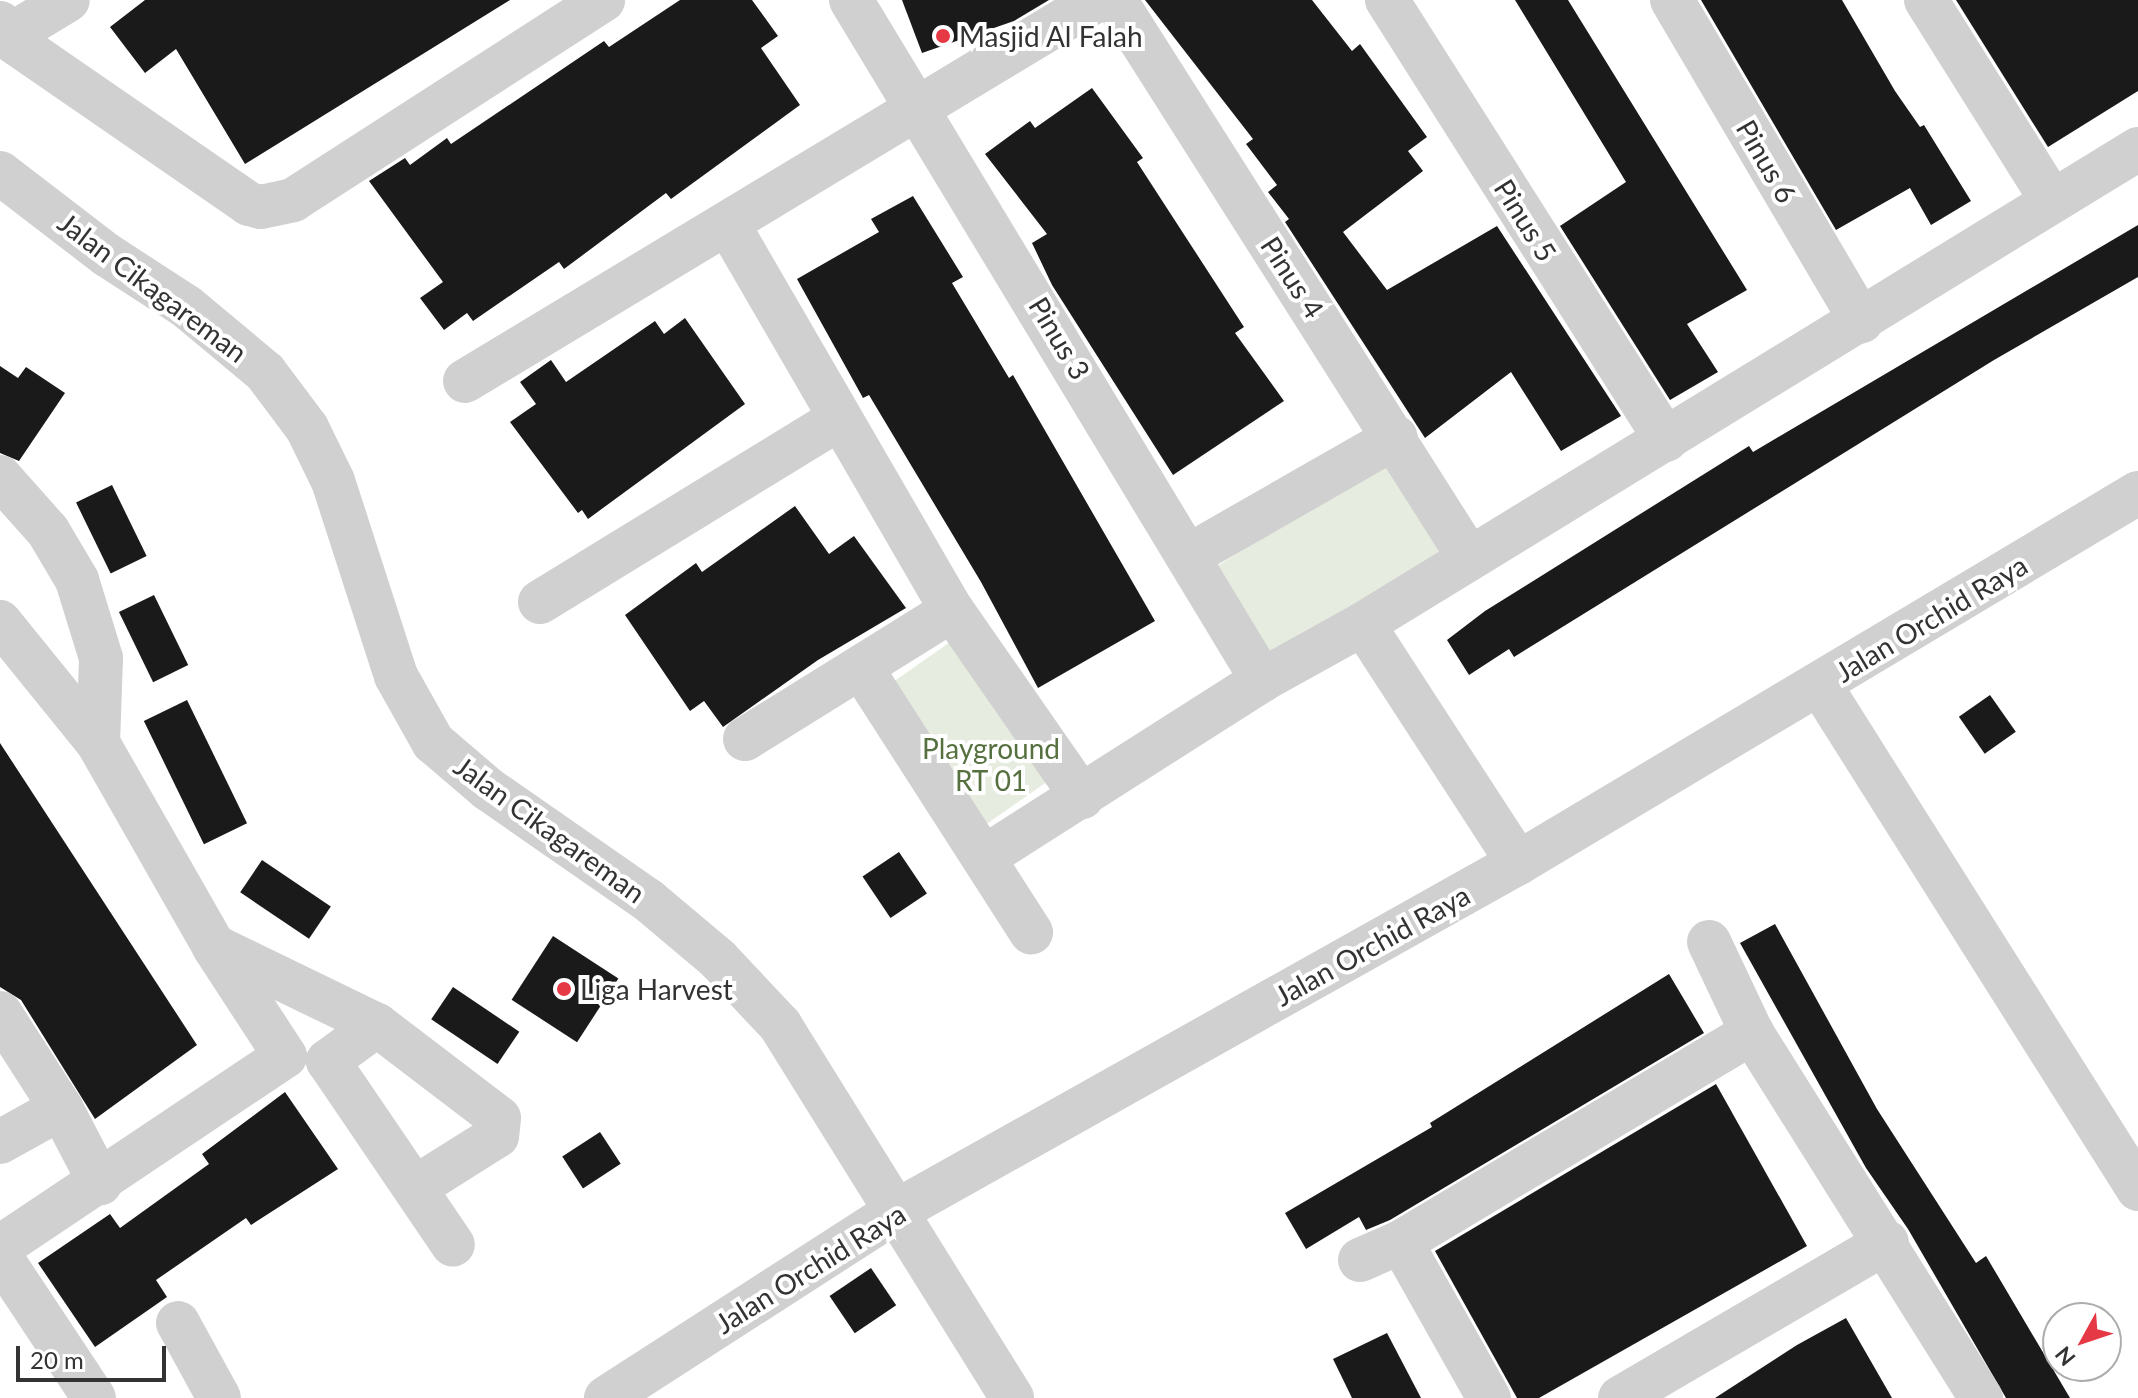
<!DOCTYPE html>
<html>
<head>
<meta charset="utf-8">
<style>
  body { margin:0 }
  #map { position:relative; width:2138px; height:1398px; overflow:hidden; background:#fff; font-family:Lato,sans-serif }
  div>[style] { position:absolute }
  [style*='--x'] { left:calc(var(--x)*1px); top:calc(var(--y)*1px); width:calc(var(--w)*1px); rotate:calc(var(--a)*1deg) }
  .green>* { inset:0; background:#e6ecdf; transform-origin:0 0 }
  .building>* { inset:0; background:#1a1a1a; transform-origin:0 0 }
  .minor>* { height:44px; margin:-22px; padding:0 22px; transform-origin:22px; border-radius:22px; background:#d0d0d0 }
  .dots>* { width:22px; height:22px; translate:-50% -50%; box-sizing:border-box; border:4px solid #fff; border-radius:50% }
  span { translate:-50% -50%; white-space:nowrap; text-align:center; line-height:1.15; -webkit-text-stroke:8px #fff; paint-order:stroke }
  .poi-label { font-size:28px; color:#333 }
  .left { translate:0 -50%; text-align:left }
  .street-label { font-size:28px; color:#333 }
  .park-label { font-size:28px; color:#56703f }
  .north { position:absolute; left:2042px; top:1302px; width:80px; height:80px; box-sizing:border-box; background:#fff; border:2px solid #adadad; border-radius:50%; rotate:230deg; font-size:22px; font-weight:700; line-height:32px; text-align:center; color:#333 }
  .north::after { content:''; display:block; margin:auto; width:28px; height:36px; background:#e63946; clip-path:polygon(50% 0,100% 100%,50% 72%,0 100%) }
  .scale { position:absolute; left:16px; top:1346px; width:150px; height:36px; box-sizing:border-box; border:4px solid #333; border-top:0; padding-left:10px; font-size:24px; line-height:28px; white-space:nowrap; color:#333; -webkit-text-stroke:6px #fff; paint-order:stroke }
</style>
</head>
<body>
<div id="map">
  <div class="green">
    <div style="left:1387px;top:460px;width:112px;height:202px;rotate:58deg"></div>
    <div style="left:953px;top:640px;width:170px;height:78px;rotate:55deg"></div>
  </div>
  <div class="building">
    <div style="clip-path:polygon(145px 0,510px 0,245px 164px,176px 49px,145px 73px,110px 27px)"></div>
    <div style="clip-path:polygon(680px 0,752px 0,778px 36px,761px 48px,800px 105px,671px 199px,666px 193px,564px 269px,559px 262px,473px 321px,467px 313px,444px 330px,420px 298px,443px 282px,369px 181px,405px 158px,410px 165px,447px 138px,451px 144px,604px 41px,609px 47px)"></div>
    <div style="clip-path:polygon(902px 0,1049px 0,1014px 21px,922px 53px)"></div>
    <div style="clip-path:polygon(1145px 0,1312px 0,1352px 51px,1360px 44px,1427px 137px,1408px 151px,1423px 171px,1343px 232px,1387px 290px,1497px 226px,1621px 416px,1561px 451px,1511px 372px,1425px 438px,1285px 222px,1289px 219px,1268px 192px,1277px 185px,1246px 144px,1253px 139px)"></div>
    <div style="clip-path:polygon(1515px 0,1568px 0,1747px 290px,1687px 324px,1718px 372px,1670px 400px,1560px 226px,1626px 182px)"></div>
    <div style="clip-path:polygon(1701px 0,1842px 0,1895px 91px,1920px 127px,1924px 125px,1971px 201px,1931px 225px,1910px 188px,1836px 230px)"></div>
    <div style="clip-path:polygon(1956px 0,2138px 0,2138px 91px,2048px 147px)"></div>
    <div style="clip-path:polygon(1092px 88px,1143px 158px,1137px 162px,1244px 327px,1235px 333px,1284px 401px,1173px 475px,1052px 285px,1032px 243px,1047px 234px,985px 154px,1030px 121px,1035px 128px)"></div>
    <div style="clip-path:polygon(913px 196px,963px 277px,952px 283px,1009px 378px,1013px 375px,1155px 621px,1038px 688px,981px 582px,869px 395px,863px 398px,797px 279px,879px 232px,871px 219px)"></div>
    <div style="clip-path:polygon(2138px 225px,2138px 277px,1994px 360px,1514px 657px,1509px 649px,1469px 675px,1447px 640px,1485px 611px,1749px 446px,1753px 452px)"></div>
    <div style="clip-path:polygon(685px 318px,745px 404px,588px 519px,582px 510px,578px 513px,510px 422px,536px 404px,520px 382px,551px 360px,566px 382px,655px 321px,664px 334px)"></div>
    <div style="clip-path:polygon(0 366px,18px 378px,26px 367px,65px 393px,19px 461px,0 453px)"></div>
    <div style="left:112px;top:485px;width:79px;height:40px;rotate:64deg"></div>
    <div style="clip-path:polygon(795px 506px,829px 554px,854px 536px,906px 608px,818px 660px,723px 727px,704px 701px,690px 711px,625px 615px,696px 563px,702px 572px)"></div>
    <div style="left:154px;top:595px;width:78px;height:39px;rotate:64deg"></div>
    <div style="left:1990px;top:695px;width:45px;height:38px;rotate:55deg"></div>
    <div style="left:187px;top:700px;width:137px;height:48px;rotate:64deg"></div>
    <div style="clip-path:polygon(0 743px,197px 1045px,95px 1119px,21px 1000px,0 987px)"></div>
    <div style="left:899px;top:852px;width:50px;height:44px;rotate:56deg"></div>
    <div style="left:262px;top:860px;width:83px;height:39px;rotate:34deg"></div>
    <div style="clip-path:polygon(1775px 924px,1877px 1109px,1976px 1263px,1986px 1256px,2070px 1398px,2006px 1398px,1908px 1229px,1866px 1168px,1740px 943px)"></div>
    <div style="left:553px;top:936px;width:78px;height:76px;rotate:33deg"></div>
    <div style="clip-path:polygon(1669px 974px,1704px 1033px,1390px 1220px,1366px 1230px,1359px 1217px,1306px 1249px,1285px 1213px,1432px 1127px,1430px 1123px)"></div>
    <div style="left:453px;top:987px;width:80px;height:39px;rotate:34deg"></div>
    <div style="clip-path:polygon(1716px 1084px,1807px 1246px,1539px 1398px,1517px 1398px,1435px 1251px)"></div>
    <div style="clip-path:polygon(285px 1092px,338px 1169px,251px 1225px,246px 1218px,156px 1280px,167px 1297px,95px 1347px,38px 1263px,110px 1214px,120px 1228px,209px 1164px,202px 1154px)"></div>
    <div style="left:600px;top:1132px;width:38px;height:45px;rotate:57deg"></div>
    <div style="left:871px;top:1268px;width:45px;height:50px;rotate:56deg"></div>
    <div style="clip-path:polygon(1846px 1318px,1892px 1398px,1715px 1398px,1797px 1345px)"></div>
    <div style="clip-path:polygon(1387px 1333px,1421px 1398px,1352px 1398px,1333px 1359px)"></div>
  </div>
  <div class="minor">
    <div style="--x:851;--y:0;--w:795;--a:58.85"></div>
    <div style="--x:1115;--y:0;--w:659;--a:57.59"></div>
    <div style="--x:1387;--y:0;--w:521;--a:57.62"></div>
    <div style="--x:1672;--y:0;--w:373;--a:59.5"></div>
    <div style="--x:1926;--y:0;--w:237;--a:57.9"></div>
    <div style="--x:0;--y:23;--w:16;--a:63"></div>
    <div style="--x:7;--y:37;--w:294;--a:34.6"></div>
    <div style="--x:249;--y:204;--w:12;--a:14"></div>
    <div style="--x:261;--y:207;--w:33;--a:-12"></div>
    <div style="--x:293;--y:200;--w:369;--a:-32.8"></div>
    <div style="--x:7;--y:37;--w:71;--a:-31.2"></div>
    <div style="--x:0;--y:173;--w:135;--a:37.5"></div>
    <div style="--x:107;--y:255;--w:95;--a:33"></div>
    <div style="--x:187;--y:307;--w:102;--a:39.8"></div>
    <div style="--x:265;--y:372;--w:70;--a:53.1"></div>
    <div style="--x:307;--y:428;--w:59;--a:63.9"></div>
    <div style="--x:333;--y:481;--w:205;--a:72.1"></div>
    <div style="--x:396;--y:676;--w:76;--a:60.7"></div>
    <div style="--x:433;--y:742;--w:72;--a:40.5"></div>
    <div style="--x:488;--y:789;--w:195;--a:34.8"></div>
    <div style="--x:648;--y:900;--w:92;--a:40.1"></div>
    <div style="--x:718;--y:959;--w:91;--a:46.8"></div>
    <div style="--x:780;--y:1025;--w:439;--a:58.1"></div>
    <div style="--x:729;--y:226;--w:444;--a:59.9"></div>
    <div style="--x:952;--y:610;--w:228;--a:55.2"></div>
    <div style="--x:465;--y:381;--w:738;--a:-31.08"></div>
    <div style="--x:0;--y:477;--w:72;--a:48.4"></div>
    <div style="--x:48;--y:531;--w:57;--a:59.4"></div>
    <div style="--x:77;--y:580;--w:82;--a:72.9"></div>
    <div style="--x:101;--y:658;--w:85;--a:92"></div>
    <div style="--x:1190;--y:555;--w:237;--a:-29.8"></div>
    <div style="--x:540;--y:602;--w:348;--a:-31.5"></div>
    <div style="--x:0;--y:622;--w:156;--a:51"></div>
    <div style="--x:98;--y:743;--w:234;--a:60.3"></div>
    <div style="--x:214;--y:946;--w:181;--a:25.9"></div>
    <div style="--x:377;--y:1025;--w:153;--a:37.3"></div>
    <div style="--x:499;--y:1118;--w:18;--a:96"></div>
    <div style="--x:497;--y:1136;--w:96;--a:147.8"></div>
    <div style="--x:1363;--y:624;--w:285;--a:57"></div>
    <div style="--x:862;--y:669;--w:313;--a:57.3"></div>
    <div style="--x:1820;--y:685;--w:596;--a:57.75"></div>
    <div style="--x:745;--y:739;--w:244;--a:-31.9"></div>
    <div style="--x:986;--y:856;--w:327;--a:-32.5"></div>
    <div style="--x:1262;--y:680;--w:115;--a:-29"></div>
    <div style="--x:1363;--y:624;--w:909;--a:-31.5"></div>
    <div style="--x:1709;--y:942;--w:101;--a:64.7"></div>
    <div style="--x:1752;--y:1033;--w:431;--a:57.9"></div>
    <div style="--x:0;--y:1013;--w:113;--a:57.3"></div>
    <div style="--x:377;--y:1025;--w:61;--a:143.7"></div>
    <div style="--x:328;--y:1061;--w:222;--a:55.8"></div>
    <div style="--x:0;--y:1142;--w:70;--a:-29.1"></div>
    <div style="--x:61;--y:1108;--w:85;--a:62.5"></div>
    <div style="--x:1401;--y:1242;--w:179;--a:60.6"></div>
    <div style="--x:0;--y:1247;--w:343;--a:-33.8"></div>
    <div style="--x:285;--y:1056;--w:130;--a:-123.1"></div>
    <div style="--x:0;--y:1256;--w:170;--a:56.5"></div>
    <div style="--x:1360;--y:1260;--w:45;--a:-23.7"></div>
    <div style="--x:1401;--y:1242;--w:409;--a:-30.8"></div>
    <div style="--x:178;--y:1323;--w:85;--a:61.3"></div>
    <div style="--x:606;--y:1398;--w:344;--a:-32.8"></div>
    <div style="--x:895;--y:1212;--w:714;--a:-29.26"></div>
    <div style="--x:1518;--y:863;--w:722;--a:-30.83"></div>
    <div style="--x:1620;--y:1398;--w:309;--a:-30.3"></div>
  </div>
  <div class="dots">
    <div style="left:943px;top:36px;background:#e63946"></div>
    <div style="left:564px;top:989px;background:#e63946"></div>
  </div>
  <div class="poi-label">
    <span class="left" style="left:959px;top:36px">Masjid Al Falah</span>
    <span class="left" style="left:580px;top:989px">Liga Harvest</span>
  </div>
  <div class="street-label">
    <span style="left:1767px;top:161px;rotate:60deg">Pinus 6</span>
    <span style="left:1526px;top:220px;rotate:58deg">Pinus 5</span>
    <span style="left:1293px;top:277px;rotate:57deg">Pinus 4</span>
    <span style="left:153px;top:287px;rotate:37deg">Jalan Cikagareman</span>
    <span style="left:1060px;top:338px;rotate:59deg">Pinus 3</span>
    <span style="left:1931px;top:618px;rotate:-31deg">Jalan Orchid Raya</span>
    <span style="left:550px;top:829px;rotate:36deg">Jalan Cikagareman</span>
    <span style="left:1372px;top:945px;rotate:-29deg">Jalan Orchid Raya</span>
    <span style="left:810px;top:1268px;rotate:-32deg">Jalan Orchid Raya</span>
  </div>
  <div class="park-label">
    <span style="left:991px;top:764px">Playground<br>RT 01</span>
  </div>
  <div class="north">N</div>
  <div class="scale">20 m</div>
</div>
</body>
</html>
